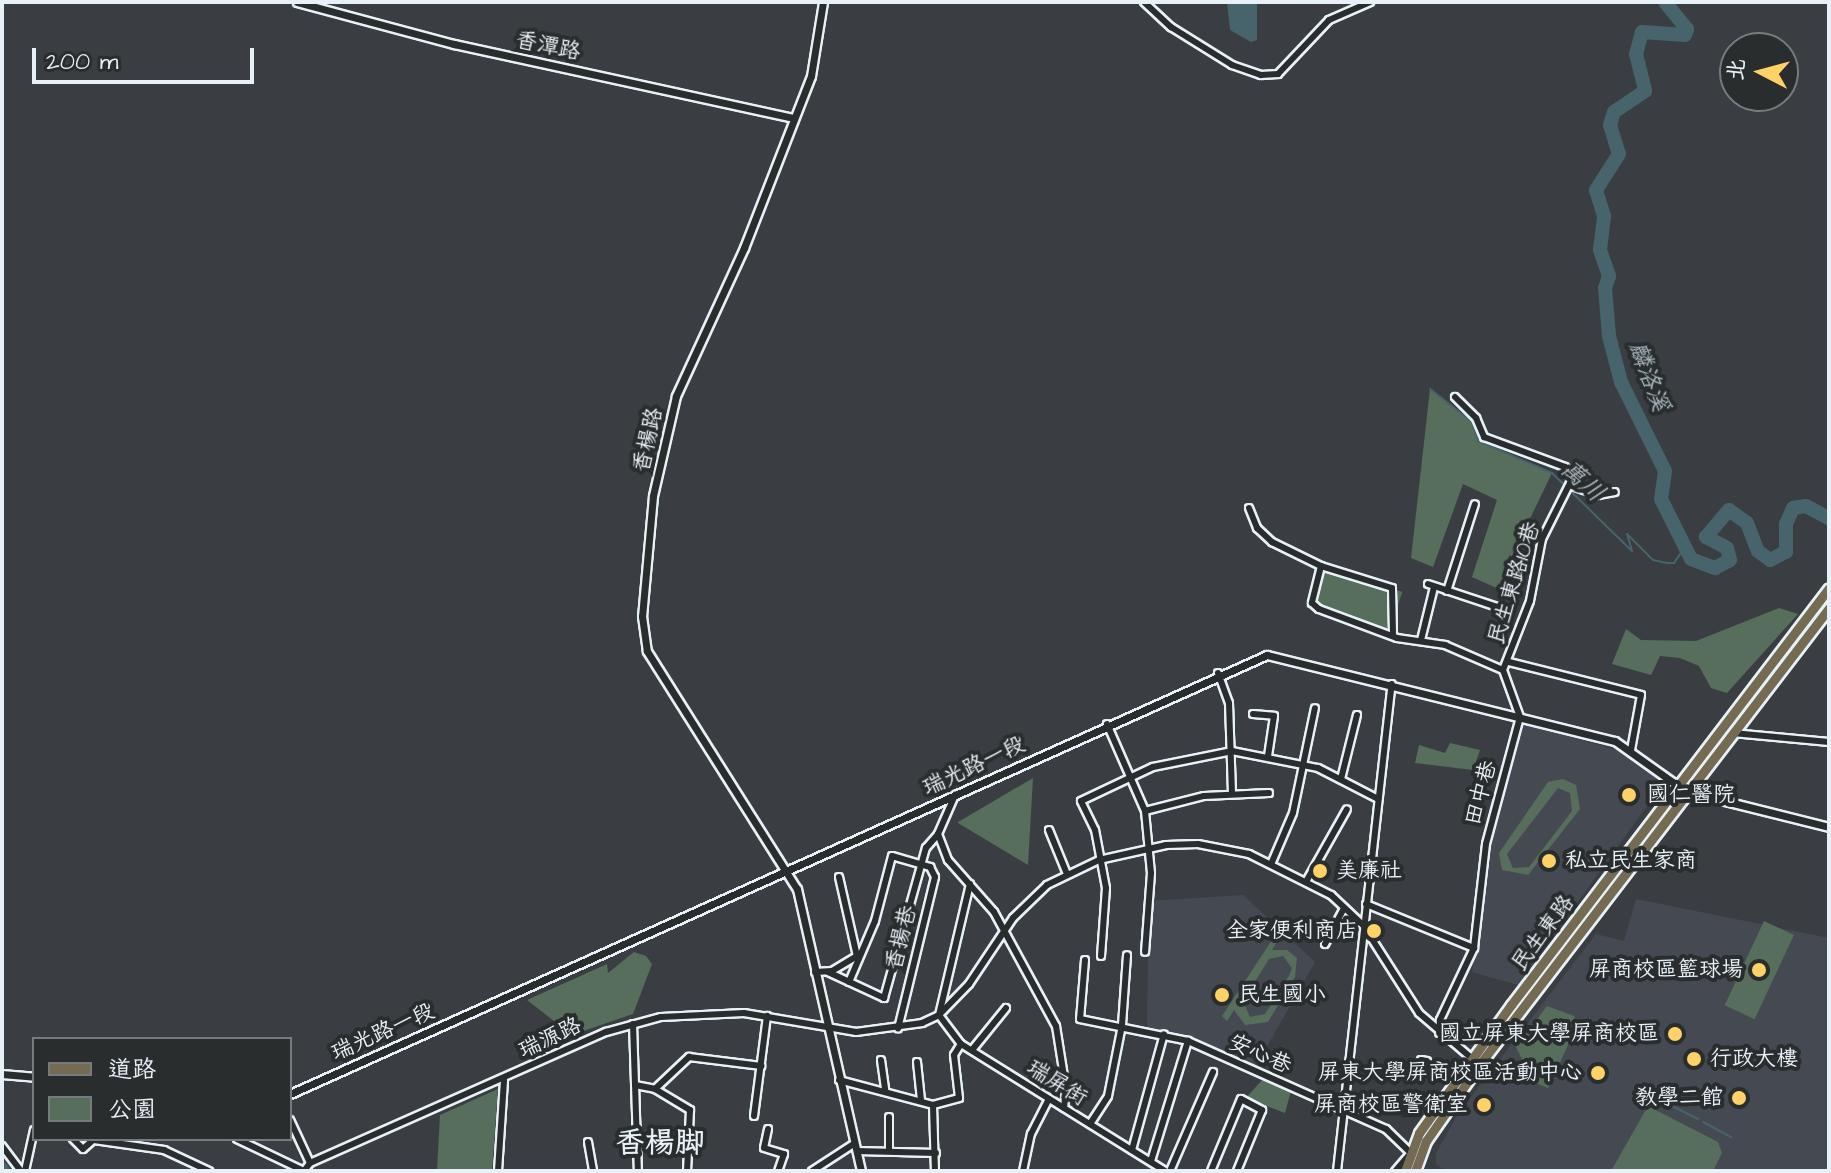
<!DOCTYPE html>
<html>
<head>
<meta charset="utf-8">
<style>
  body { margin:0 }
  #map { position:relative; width:1831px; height:1173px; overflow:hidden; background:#3a3e43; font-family:"Architects Daughter","LXGW WenKai TC",sans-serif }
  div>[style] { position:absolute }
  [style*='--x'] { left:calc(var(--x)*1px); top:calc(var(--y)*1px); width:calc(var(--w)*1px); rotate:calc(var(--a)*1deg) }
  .built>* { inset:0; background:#454a52 }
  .green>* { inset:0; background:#566e5b; transform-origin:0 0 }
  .water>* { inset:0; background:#47646c }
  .stream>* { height:2px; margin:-1px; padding:0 1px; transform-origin:1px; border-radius:1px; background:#47646c }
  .river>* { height:14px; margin:-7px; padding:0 7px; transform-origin:7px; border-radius:7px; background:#47646c }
  .roads { filter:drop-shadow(2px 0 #e8f1f8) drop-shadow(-2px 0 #e8f1f8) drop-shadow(0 2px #e8f1f8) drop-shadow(0 -2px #e8f1f8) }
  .minor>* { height:6px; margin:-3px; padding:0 3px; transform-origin:3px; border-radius:3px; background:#2a2d2e }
  .tertiary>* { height:7px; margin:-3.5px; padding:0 3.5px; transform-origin:3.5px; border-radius:3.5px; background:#2a2d2e }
  .primary>* { height:9px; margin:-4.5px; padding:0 4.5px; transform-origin:4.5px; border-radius:4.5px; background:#746b52 }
  .dots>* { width:22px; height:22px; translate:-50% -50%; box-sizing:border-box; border:4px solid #2a2d2e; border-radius:50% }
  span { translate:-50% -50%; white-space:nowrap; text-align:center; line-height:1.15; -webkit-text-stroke:8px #2a2d2e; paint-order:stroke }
  .street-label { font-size:22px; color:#e8f1f8 }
  .poi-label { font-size:22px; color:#e8f1f8 }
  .left { translate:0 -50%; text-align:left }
  .right { translate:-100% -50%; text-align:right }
  .water-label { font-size:24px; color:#a8b9c0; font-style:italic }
  .district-label { font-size:30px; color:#e8f1f8; font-weight:700 }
  .frame { position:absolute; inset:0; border:4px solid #e8f1f8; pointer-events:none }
  .legend { position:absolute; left:32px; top:1037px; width:260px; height:104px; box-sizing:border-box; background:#2a2d2e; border:2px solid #767b7f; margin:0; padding:10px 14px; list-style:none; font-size:24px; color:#e8f1f8 }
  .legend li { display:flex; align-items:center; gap:16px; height:40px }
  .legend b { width:40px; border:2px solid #767b7f }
  .north { position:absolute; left:1719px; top:32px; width:80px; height:80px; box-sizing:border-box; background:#2a2d2e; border:2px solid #767b7f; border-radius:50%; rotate:276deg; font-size:22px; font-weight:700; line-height:32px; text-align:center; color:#e8f1f8 }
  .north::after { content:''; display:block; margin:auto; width:28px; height:36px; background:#ffd166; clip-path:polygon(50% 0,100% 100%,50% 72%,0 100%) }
  .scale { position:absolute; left:32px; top:48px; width:222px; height:36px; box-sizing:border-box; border:4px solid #e8f1f8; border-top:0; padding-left:10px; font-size:24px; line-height:28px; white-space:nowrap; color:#e8f1f8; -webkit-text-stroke:6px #2a2d2e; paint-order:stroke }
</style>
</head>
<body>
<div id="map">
  <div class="built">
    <div style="clip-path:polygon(1522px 724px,1625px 752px,1670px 785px,1660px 788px,1518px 985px,1472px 972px,1490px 844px)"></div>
    <div style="clip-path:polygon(1243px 895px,1315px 962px,1253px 1071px,1147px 1029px,1149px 901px)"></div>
    <div style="clip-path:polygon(1636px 899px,1829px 938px,1829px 1171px,1446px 1171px,1436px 1164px,1436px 1153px,1458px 1114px,1596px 934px,1624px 941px)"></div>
  </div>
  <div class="green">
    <div style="clip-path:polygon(1430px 389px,1472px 422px,1479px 441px,1552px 473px,1526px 527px,1515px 530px,1517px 542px,1501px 590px,1472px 577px,1497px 500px,1463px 484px,1433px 567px,1411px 558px)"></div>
    <div style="left:1321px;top:564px;width:86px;height:46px;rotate:19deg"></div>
    <div style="clip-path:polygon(1779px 608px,1798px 614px,1727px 693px,1711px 688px,1699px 666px,1680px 658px,1660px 656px,1651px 675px,1612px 664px,1626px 629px,1641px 640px,1696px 641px)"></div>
    <div style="clip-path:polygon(1450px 743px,1480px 750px,1473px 770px,1415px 763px,1419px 745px,1445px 753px)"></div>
    <div style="clip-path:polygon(1033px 778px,1028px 865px,958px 823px,958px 822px)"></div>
    <div style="clip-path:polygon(evenodd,1563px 779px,1576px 785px,1580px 809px,1528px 875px,1502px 870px,1499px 853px,1548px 782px,1563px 779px,1558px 788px,1570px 793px,1572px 811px,1529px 867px,1513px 868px,1507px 854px,1558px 788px)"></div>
    <div style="left:1764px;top:921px;width:33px;height:93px;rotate:25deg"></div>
    <div style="clip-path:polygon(evenodd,1274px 937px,1278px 939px,1272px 950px,1287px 950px,1297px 958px,1295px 977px,1268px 1022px,1245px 1025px,1234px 1010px,1227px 1021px,1222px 1016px,1274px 937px,1283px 956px,1292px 968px,1289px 976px,1265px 1014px,1250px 1017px,1243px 1001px,1269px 959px,1283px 956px)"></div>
    <div style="clip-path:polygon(634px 952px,646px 956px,652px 964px,633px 1014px,572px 1035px,527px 1000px,607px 964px,608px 973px)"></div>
    <div style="clip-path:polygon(1547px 1006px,1574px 1016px,1577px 1026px,1548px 1088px,1533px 1082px,1516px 1047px)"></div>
    <div style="clip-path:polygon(1263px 1079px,1291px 1091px,1285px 1113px,1246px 1098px)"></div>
    <div style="clip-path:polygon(498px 1089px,492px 1170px,437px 1171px,440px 1115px)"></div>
    <div style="clip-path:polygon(1648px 1106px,1718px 1142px,1722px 1153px,1713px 1171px,1611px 1171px)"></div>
  </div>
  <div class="water">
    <div style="clip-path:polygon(1227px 2px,1257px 2px,1257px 40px,1251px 42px,1230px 30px)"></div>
  </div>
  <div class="stream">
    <div style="--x:1430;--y:389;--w:53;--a:38.2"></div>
    <div style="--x:1472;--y:422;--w:20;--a:72"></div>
    <div style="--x:1478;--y:441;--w:81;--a:23.4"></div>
    <div style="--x:1552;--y:473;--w:112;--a:44.3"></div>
    <div style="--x:1632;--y:551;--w:18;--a:-106"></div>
    <div style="--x:1627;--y:534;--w:37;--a:45"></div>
    <div style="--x:1653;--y:560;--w:14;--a:12"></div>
    <div style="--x:1667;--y:563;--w:7;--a:0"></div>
    <div style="--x:1674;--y:563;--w:23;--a:-56"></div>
    <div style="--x:1650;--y:1095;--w:54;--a:26.6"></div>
    <div style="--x:1703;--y:1122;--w:32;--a:28"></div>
  </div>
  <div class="river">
    <div style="--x:1665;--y:2;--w:35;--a:51"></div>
    <div style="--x:1687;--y:29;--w:6;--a:108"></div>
    <div style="--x:1685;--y:35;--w:43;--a:-176"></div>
    <div style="--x:1642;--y:32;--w:23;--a:105"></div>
    <div style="--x:1636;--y:54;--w:38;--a:76"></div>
    <div style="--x:1645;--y:91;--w:37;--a:146"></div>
    <div style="--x:1614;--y:112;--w:14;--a:107"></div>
    <div style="--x:1610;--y:125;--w:30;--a:73"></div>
    <div style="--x:1619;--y:154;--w:43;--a:122.6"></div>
    <div style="--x:1596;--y:190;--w:28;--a:73"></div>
    <div style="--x:1604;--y:217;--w:33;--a:97"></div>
    <div style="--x:1600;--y:250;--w:28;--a:71"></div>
    <div style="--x:1609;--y:276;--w:13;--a:108"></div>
    <div style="--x:1605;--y:288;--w:48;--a:85.2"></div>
    <div style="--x:1609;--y:336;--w:48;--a:75.4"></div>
    <div style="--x:1621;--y:382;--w:99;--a:63.7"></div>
    <div style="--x:1665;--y:471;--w:28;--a:98"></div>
    <div style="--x:1661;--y:499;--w:67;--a:63.4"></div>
    <div style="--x:1691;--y:559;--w:26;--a:21"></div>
    <div style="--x:1715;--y:568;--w:17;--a:-28"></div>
    <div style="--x:1730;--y:560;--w:12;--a:-104"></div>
    <div style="--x:1727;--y:548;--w:24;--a:-152"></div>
    <div style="--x:1706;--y:537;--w:35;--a:-50"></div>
    <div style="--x:1729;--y:510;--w:22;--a:36"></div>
    <div style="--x:1747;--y:523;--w:30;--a:69"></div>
    <div style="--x:1758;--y:551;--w:15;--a:37"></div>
    <div style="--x:1770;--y:560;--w:18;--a:-27"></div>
    <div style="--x:1786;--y:552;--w:28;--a:-90"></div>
    <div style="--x:1786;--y:524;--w:17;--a:-66"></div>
    <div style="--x:1793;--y:508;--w:13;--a:-9"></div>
    <div style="--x:1806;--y:506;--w:26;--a:28"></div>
    <div style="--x:2;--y:1169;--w:2;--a:63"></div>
  </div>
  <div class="roads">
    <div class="minor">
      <div style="--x:1144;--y:2;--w:37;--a:43"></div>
      <div style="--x:1171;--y:27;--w:72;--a:31.9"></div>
      <div style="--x:1232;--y:65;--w:31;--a:19"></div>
      <div style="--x:1261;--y:75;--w:17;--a:-3"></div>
      <div style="--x:1278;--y:74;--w:74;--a:-46.6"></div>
      <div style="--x:1329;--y:20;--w:45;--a:-23.7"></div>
      <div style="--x:1455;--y:397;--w:30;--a:45"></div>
      <div style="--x:1476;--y:418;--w:21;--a:67"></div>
      <div style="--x:1484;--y:437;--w:86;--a:20.3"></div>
      <div style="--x:1565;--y:467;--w:14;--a:60"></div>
      <div style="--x:1572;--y:479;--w:67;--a:116.6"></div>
      <div style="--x:1542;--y:539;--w:63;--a:101"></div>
      <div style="--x:1530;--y:601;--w:74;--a:111.4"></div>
      <div style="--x:1572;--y:486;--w:28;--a:19"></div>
      <div style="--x:1598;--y:495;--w:17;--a:-10"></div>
      <div style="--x:1249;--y:508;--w:22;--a:68"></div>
      <div style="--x:1257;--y:528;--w:21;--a:43"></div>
      <div style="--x:1272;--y:542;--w:55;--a:26.1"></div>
      <div style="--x:1428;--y:584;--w:79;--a:18.4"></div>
      <div style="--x:1447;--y:591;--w:91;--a:-72.2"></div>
      <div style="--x:1393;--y:633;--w:45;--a:-91.3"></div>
      <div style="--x:1392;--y:588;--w:74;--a:-162.8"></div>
      <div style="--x:1321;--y:566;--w:38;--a:104"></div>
      <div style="--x:1312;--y:603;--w:9;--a:41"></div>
      <div style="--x:1319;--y:609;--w:83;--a:20.4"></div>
      <div style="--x:1397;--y:638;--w:49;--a:8.3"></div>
      <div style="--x:1445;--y:645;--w:63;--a:23.3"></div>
      <div style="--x:1503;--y:670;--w:50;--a:70.1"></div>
      <div style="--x:1520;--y:717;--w:131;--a:105"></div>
      <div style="--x:1486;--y:844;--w:105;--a:96.6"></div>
      <div style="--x:1474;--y:948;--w:80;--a:115.3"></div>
      <div style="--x:1440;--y:1020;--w:13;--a:94"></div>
      <div style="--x:1421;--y:640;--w:55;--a:-76.2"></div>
      <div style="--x:1509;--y:662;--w:136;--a:14"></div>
      <div style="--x:1641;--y:695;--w:56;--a:100.3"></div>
      <div style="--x:1218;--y:673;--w:32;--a:70"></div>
      <div style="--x:1229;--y:703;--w:89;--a:88.1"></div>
      <div style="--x:1253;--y:714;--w:21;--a:5"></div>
      <div style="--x:1274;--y:716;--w:40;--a:98.5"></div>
      <div style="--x:1107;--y:724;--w:95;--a:66.4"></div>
      <div style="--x:1145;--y:811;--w:62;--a:84.5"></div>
      <div style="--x:1151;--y:873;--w:79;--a:94.3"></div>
      <div style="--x:1733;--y:733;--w:96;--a:5.4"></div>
      <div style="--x:1341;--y:779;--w:66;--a:-76"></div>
      <div style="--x:1145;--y:811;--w:61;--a:-14.3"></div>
      <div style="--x:1204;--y:796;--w:65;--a:-2.6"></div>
      <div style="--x:1049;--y:830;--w:48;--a:67.8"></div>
      <div style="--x:938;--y:834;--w:28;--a:69"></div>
      <div style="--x:948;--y:860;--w:69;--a:48.5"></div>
      <div style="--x:994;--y:912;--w:130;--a:61.5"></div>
      <div style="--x:1056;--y:1026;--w:64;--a:81"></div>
      <div style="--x:1066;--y:1089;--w:19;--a:96"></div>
      <div style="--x:1272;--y:862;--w:53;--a:-66.8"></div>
      <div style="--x:1293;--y:813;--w:107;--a:-78.2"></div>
      <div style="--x:839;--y:877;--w:81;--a:77.2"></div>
      <div style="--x:1307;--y:880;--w:81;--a:-60.6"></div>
      <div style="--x:970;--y:884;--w:135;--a:103.3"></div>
      <div style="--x:939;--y:1015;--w:36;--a:53"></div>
      <div style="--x:961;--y:1044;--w:240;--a:31.9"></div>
      <div style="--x:1366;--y:904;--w:117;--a:22.2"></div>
      <div style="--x:1325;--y:944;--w:40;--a:-62"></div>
      <div style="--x:1101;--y:956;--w:68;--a:-85.8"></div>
      <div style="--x:1106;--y:888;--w:59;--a:-100.7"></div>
      <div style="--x:1095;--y:830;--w:32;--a:-116"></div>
      <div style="--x:1081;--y:801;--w:80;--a:-25.3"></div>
      <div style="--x:1153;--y:767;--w:81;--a:-11.4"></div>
      <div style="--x:1232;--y:751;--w:88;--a:11.2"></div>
      <div style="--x:1318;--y:768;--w:68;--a:27.3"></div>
      <div style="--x:1085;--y:960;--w:59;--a:94.8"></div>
      <div style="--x:1080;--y:1019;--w:110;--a:11.5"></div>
      <div style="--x:1188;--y:1041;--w:217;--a:24"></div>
      <div style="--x:1386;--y:1129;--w:35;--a:44"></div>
      <div style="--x:815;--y:972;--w:17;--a:-3"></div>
      <div style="--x:832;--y:971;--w:29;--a:-31"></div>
      <div style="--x:828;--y:972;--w:62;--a:24.9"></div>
      <div style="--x:884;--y:998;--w:156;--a:-74.4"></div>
      <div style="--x:926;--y:848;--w:18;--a:-49"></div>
      <div style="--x:938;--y:834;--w:43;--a:-66.4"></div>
      <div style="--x:849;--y:982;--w:66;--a:-66.9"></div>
      <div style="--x:875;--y:921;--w:67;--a:-75.3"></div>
      <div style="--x:892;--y:856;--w:40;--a:16"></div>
      <div style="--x:930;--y:867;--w:11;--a:63"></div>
      <div style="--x:935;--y:877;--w:156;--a:103.7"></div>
      <div style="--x:633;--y:1024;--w:147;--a:88.1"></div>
      <div style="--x:972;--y:1050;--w:54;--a:-51"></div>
      <div style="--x:881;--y:1060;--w:30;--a:82"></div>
      <div style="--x:917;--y:1062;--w:39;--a:84"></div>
      <div style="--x:1416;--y:1072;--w:13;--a:-67"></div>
      <div style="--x:1421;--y:1060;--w:6;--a:9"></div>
      <div style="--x:839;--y:1080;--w:97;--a:14.9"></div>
      <div style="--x:933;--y:1105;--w:27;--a:-15"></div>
      <div style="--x:959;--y:1098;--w:43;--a:-96.6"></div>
      <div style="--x:954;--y:1055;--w:13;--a:-58"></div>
      <div style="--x:635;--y:1085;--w:20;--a:11"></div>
      <div style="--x:655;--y:1089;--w:41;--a:31"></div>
      <div style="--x:690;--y:1110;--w:61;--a:92.8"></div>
      <div style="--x:655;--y:1089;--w:47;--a:-43.3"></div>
      <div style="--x:689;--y:1057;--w:73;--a:7.1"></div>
      <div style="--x:933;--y:1105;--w:66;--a:88.3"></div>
      <div style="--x:754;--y:1116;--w:101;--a:-82.6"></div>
      <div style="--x:889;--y:1117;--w:33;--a:90"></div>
      <div style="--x:290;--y:1120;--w:47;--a:65.1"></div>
      <div style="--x:1090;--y:1124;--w:33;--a:-57"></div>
      <div style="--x:1108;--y:1096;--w:72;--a:-78.8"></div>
      <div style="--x:1122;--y:1025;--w:70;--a:-85.9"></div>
      <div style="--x:768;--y:1129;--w:19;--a:102"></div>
      <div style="--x:764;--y:1148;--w:21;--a:17"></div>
      <div style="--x:784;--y:1154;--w:18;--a:109"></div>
      <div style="--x:73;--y:1139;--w:14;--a:45"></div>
      <div style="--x:83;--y:1149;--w:15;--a:-42"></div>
      <div style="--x:237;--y:1139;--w:74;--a:25.5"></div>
      <div style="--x:94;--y:1140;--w:71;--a:8.1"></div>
      <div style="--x:164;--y:1150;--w:50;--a:25"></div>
      <div style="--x:588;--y:1142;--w:29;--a:80"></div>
      <div style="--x:2;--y:1146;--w:31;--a:53"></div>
      <div style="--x:1132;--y:1150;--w:120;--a:-74.6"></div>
      <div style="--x:857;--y:1151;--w:79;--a:1.5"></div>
      <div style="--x:1151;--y:1161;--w:126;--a:-72.9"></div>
      <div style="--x:25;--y:1171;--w:42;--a:-77.6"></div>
      <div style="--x:304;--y:1171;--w:10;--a:-53"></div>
      <div style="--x:310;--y:1163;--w:324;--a:-23.9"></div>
      <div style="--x:606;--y:1032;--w:57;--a:-15.3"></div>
      <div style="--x:661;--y:1017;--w:83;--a:-2.8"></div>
      <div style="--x:744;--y:1013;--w:114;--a:9.6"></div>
      <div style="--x:856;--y:1032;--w:67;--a:-7.8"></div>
      <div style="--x:922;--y:1023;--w:19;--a:-25"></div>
      <div style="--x:939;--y:1015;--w:43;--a:-45.9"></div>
      <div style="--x:969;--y:984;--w:79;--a:-56.3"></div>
      <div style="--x:1013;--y:918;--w:47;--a:-44.1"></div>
      <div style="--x:1047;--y:885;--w:58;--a:-25.7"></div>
      <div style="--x:1099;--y:860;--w:69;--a:-12.6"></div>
      <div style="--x:1166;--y:845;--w:32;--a:-2"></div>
      <div style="--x:1198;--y:844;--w:52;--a:11.1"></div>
      <div style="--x:1249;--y:854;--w:92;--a:26.6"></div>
      <div style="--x:1331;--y:895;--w:44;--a:43.2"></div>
      <div style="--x:1363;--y:925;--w:104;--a:57.5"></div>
      <div style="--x:1419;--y:1013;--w:74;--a:40.6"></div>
      <div style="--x:498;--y:1171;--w:91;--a:-86.2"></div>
      <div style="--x:812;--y:1171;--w:51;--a:-33.1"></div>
      <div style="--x:1023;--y:1171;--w:38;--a:-78"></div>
      <div style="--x:1031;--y:1134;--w:39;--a:-63"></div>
      <div style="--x:1170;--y:1171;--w:108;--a:-66.5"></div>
      <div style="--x:1211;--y:1171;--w:78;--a:-67.4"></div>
      <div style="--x:1241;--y:1099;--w:24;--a:28"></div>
      <div style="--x:1262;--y:1110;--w:66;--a:112.3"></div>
      <div style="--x:1337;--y:1171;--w:490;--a:-83.6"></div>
    </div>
    <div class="tertiary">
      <div style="--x:297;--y:2;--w:163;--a:15"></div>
      <div style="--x:454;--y:44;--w:348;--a:12.3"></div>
      <div style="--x:823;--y:2;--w:75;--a:99.2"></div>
      <div style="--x:811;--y:76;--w:185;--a:111.3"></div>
      <div style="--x:744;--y:248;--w:163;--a:114.7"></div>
      <div style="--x:676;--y:396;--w:103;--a:103"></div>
      <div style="--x:653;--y:496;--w:121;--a:95.2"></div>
      <div style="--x:642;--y:616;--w:35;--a:82"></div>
      <div style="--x:647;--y:651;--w:281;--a:57.8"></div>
      <div style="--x:797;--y:889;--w:289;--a:77.2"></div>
      <div style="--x:2;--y:1074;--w:32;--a:5"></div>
      <div style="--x:290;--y:1094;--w:1071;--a:-24.2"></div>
      <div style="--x:1267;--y:655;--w:358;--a:13.9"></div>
      <div style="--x:1615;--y:741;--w:86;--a:35.5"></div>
      <div style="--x:1685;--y:791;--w:148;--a:14"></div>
      <div style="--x:1395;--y:1171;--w:21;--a:-49"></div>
    </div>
    <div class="primary">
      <div style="--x:1405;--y:1171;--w:40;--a:-69.8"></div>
      <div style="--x:1419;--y:1133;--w:158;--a:-54.3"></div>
      <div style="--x:1511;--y:1005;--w:524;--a:-52.67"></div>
      <div style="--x:1415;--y:1171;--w:32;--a:-70"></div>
      <div style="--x:1426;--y:1141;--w:93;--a:-55.1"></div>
      <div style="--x:1479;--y:1065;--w:576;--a:-52.55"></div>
    </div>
  </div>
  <div class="dots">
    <div style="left:1629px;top:795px;background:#ffd166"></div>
    <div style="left:1549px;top:861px;background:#ffd166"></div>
    <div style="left:1320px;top:871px;background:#ffd166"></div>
    <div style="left:1374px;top:931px;background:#ffd166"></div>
    <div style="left:1759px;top:970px;background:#ffd166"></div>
    <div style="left:1222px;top:995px;background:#ffd166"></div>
    <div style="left:1675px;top:1034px;background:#ffd166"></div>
    <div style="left:1694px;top:1059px;background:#ffd166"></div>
    <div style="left:1598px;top:1073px;background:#ffd166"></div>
    <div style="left:1739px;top:1098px;background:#ffd166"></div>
    <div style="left:1484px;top:1105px;background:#ffd166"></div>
  </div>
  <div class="street-label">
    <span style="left:548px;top:46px;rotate:12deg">香潭路</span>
    <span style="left:648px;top:440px;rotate:-77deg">香楊路</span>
    <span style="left:1514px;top:583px;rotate:-73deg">民生東路10巷</span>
    <span style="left:974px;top:766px;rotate:-25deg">瑞光路一段</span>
    <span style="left:1481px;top:793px;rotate:-75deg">田中巷</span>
    <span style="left:1543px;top:933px;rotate:-53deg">民生東路</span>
    <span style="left:901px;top:938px;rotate:-76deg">香揚巷</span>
    <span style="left:383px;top:1032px;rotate:-24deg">瑞光路一段</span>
    <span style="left:550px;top:1038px;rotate:-25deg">瑞源路</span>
    <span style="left:1260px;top:1054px;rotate:24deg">安心巷</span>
    <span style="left:1057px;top:1083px;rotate:32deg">瑞屏街</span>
  </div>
  <div class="poi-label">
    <span class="left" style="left:1647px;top:795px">國仁醫院</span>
    <span class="left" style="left:1565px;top:861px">私立民生家商</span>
    <span class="left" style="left:1336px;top:871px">美廉社</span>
    <span class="right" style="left:1358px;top:931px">全家便利商店</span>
    <span class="right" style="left:1743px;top:970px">屏商校區籃球場</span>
    <span class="left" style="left:1238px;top:995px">民生國小</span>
    <span class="right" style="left:1659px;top:1034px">國立屏東大學屏商校區</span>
    <span class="left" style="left:1710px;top:1059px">行政大樓</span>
    <span class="right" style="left:1582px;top:1073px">屏東大學屏商校區活動中心</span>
    <span class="right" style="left:1723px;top:1098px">教學二館</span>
    <span class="right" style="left:1468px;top:1105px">屏商校區警衛室</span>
  </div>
  <div class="water-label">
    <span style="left:1648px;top:377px;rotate:69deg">麟洛溪</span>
    <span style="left:1582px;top:482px;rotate:42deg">萬川</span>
  </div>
  <div class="district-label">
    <span style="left:660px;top:1143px">香楊脚</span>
  </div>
  <div class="frame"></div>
  <ul class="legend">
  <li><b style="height:10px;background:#746b52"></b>道路</li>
  <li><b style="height:22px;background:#566e5b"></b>公園</li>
  </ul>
  <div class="north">北</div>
  <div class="scale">200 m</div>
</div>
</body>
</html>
